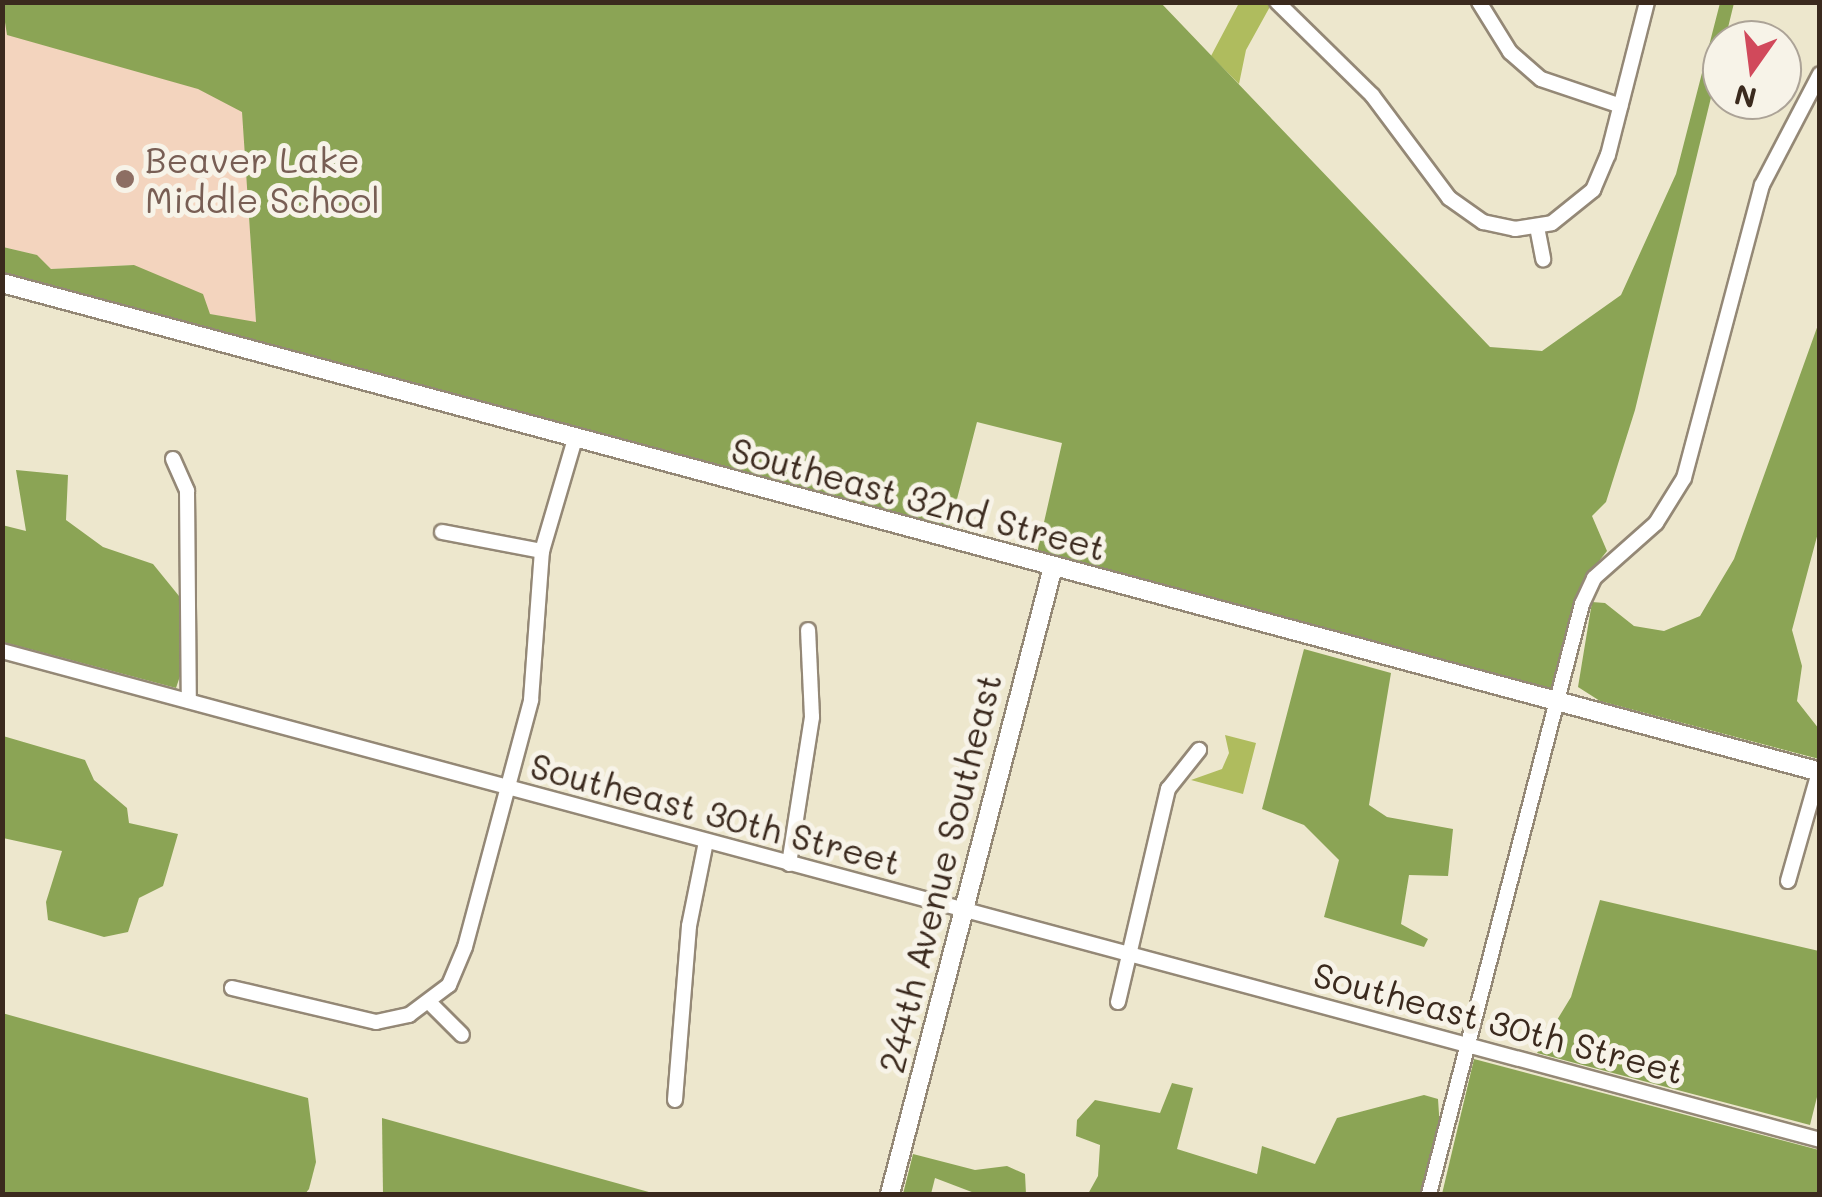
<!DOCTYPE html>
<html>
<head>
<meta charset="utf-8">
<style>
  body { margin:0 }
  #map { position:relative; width:1822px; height:1197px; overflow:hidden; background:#ede7cd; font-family:Mali,sans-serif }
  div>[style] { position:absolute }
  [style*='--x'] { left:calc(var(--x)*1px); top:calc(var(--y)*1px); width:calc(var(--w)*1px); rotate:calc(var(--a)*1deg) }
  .built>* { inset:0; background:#f3d4be }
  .green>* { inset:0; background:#afbc5e }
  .forest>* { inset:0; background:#8ba455 }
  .roads { filter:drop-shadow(2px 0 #948876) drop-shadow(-2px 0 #948876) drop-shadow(0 2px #948876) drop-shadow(0 -2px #948876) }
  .street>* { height:14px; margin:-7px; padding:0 7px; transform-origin:7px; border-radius:7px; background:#fff }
  .secondary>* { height:18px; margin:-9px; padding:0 9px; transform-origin:9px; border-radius:9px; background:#fff }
  .dots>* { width:28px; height:28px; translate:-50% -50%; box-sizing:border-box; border:5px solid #f7f3e8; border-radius:50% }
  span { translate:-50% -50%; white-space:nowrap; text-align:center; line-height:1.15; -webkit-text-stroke:10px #f7f3e8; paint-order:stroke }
  .education-label { font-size:35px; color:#785e54 }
  .left { translate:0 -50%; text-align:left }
  .street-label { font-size:35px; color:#3b2a1e }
  .frame { position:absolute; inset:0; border:5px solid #3b2a1e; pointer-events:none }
  .north { position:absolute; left:1702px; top:20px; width:100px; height:100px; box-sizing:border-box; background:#f7f3e8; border:2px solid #aca397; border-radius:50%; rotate:194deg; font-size:28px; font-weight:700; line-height:40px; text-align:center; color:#3b2a1e }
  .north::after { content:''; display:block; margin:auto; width:35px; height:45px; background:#d1495b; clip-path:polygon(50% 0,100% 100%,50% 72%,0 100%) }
</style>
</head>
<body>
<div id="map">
  <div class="built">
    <div style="clip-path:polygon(3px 3px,240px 73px,256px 323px,209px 314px,134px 265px,51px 269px,36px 255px,3px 247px)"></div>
  </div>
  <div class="green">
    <div style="clip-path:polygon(1239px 3px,1272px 3px,1246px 50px,1239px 84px,1211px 56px)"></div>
    <div style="clip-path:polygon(1225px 735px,1256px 743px,1243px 794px,1191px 780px,1222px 769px,1229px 753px)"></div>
  </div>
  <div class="forest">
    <div style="clip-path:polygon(2px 3px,1161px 3px,1490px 347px,1542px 351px,1621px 295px,1676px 174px,1720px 3px,1734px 3px,1635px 410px,1606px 502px,1592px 516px,1607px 551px,1584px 580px,1552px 690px,1037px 553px,1062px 443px,977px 422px,949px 530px,3px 277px,3px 247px,37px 255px,51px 269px,134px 265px,203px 294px,210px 314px,256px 322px,242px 112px,198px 89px,7px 35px)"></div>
    <div style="clip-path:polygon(1819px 322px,1819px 529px,1792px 630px,1802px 666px,1797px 701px,1819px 729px,1819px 759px,1600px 701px,1578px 687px,1592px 602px,1605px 603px,1634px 626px,1664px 631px,1700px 616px,1734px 559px)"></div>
    <div style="clip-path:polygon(16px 470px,68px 475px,66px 520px,103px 547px,153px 564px,179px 596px,183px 667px,176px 688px,3px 642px,2px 525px,26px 531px)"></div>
    <div style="clip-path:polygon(1304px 649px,1391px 673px,1369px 805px,1387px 817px,1453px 829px,1448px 876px,1409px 875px,1401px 924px,1428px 939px,1424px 947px,1324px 917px,1339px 860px,1304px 825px,1262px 809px)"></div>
    <div style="clip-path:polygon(3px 736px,85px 760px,94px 780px,127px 808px,129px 823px,178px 834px,163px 886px,139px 898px,128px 932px,104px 937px,48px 920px,46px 902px,62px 851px,3px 838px)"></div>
    <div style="clip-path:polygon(1600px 900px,1819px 951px,1820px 1085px,1810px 1125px,1537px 1053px,1571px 997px)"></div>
    <div style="clip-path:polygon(2px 1013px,308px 1098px,316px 1162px,309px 1189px,305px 1194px,3px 1194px)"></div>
    <div style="clip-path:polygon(1474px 1059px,1819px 1150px,1819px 1194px,1442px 1194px)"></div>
    <div style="clip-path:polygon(1172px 1083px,1193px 1088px,1177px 1149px,1257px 1174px,1262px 1146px,1315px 1164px,1337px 1118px,1424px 1095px,1438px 1099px,1440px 1129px,1422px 1194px,1088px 1194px,1098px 1176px,1100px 1145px,1076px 1136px,1077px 1120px,1095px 1100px,1160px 1113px)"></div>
    <div style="clip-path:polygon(382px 1118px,656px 1194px,383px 1194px)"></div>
    <div style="clip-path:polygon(913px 1154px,975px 1170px,1007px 1166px,1025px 1174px,1026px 1194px,977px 1194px,935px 1178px,931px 1194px,903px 1194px)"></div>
  </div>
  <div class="roads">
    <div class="street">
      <div style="--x:1277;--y:2;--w:133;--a:44.4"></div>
      <div style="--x:1372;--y:95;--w:129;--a:53.2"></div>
      <div style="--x:1449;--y:198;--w:42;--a:35.2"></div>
      <div style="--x:1483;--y:222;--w:33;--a:12"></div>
      <div style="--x:1515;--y:229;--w:37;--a:-9"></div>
      <div style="--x:1552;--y:223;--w:53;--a:-38.8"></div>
      <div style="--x:1593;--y:190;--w:38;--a:-67"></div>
      <div style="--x:1608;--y:155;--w:158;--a:-75.7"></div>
      <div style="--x:1479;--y:2;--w:59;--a:58.2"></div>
      <div style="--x:1510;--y:52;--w:41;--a:41.1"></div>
      <div style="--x:1541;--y:79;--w:84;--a:18.6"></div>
      <div style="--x:1537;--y:227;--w:33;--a:79"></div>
      <div style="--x:173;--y:459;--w:35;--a:66"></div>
      <div style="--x:187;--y:491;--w:210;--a:89.5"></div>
      <div style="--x:442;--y:532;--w:102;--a:10.8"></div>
      <div style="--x:2;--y:651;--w:1883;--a:15.05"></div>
      <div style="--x:789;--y:864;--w:149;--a:-81.1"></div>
      <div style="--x:812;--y:717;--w:87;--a:-92.6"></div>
      <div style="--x:1788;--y:881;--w:113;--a:-74.1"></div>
      <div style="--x:232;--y:988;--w:148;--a:13.3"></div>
      <div style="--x:376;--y:1022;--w:34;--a:-12"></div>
      <div style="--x:409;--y:1015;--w:50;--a:-36.9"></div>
      <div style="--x:449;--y:985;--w:41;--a:-67.2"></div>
      <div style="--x:465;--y:947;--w:256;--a:-75"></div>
      <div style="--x:531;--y:700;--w:149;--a:-85.8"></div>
      <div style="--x:542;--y:551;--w:117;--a:-73.6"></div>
      <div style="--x:1118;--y:1002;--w:219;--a:-76.8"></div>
      <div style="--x:1168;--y:789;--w:50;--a:-51.5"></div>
      <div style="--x:430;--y:1003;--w:45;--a:45"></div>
      <div style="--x:675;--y:1100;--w:175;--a:-85.4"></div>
      <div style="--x:689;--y:926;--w:86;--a:-78.6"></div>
      <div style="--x:1429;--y:1194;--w:610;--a:-75.46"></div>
      <div style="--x:1582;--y:604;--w:29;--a:-65"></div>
      <div style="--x:1594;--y:578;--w:83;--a:-41.6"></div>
      <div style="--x:1656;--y:523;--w:53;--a:-58.1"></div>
      <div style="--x:1684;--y:478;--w:303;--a:-75.1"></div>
      <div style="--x:1762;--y:185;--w:125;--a:-62.4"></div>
    </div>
    <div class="secondary">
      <div style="--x:2;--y:283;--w:1883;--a:15.05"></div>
      <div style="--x:890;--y:1194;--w:648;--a:-75.43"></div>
    </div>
  </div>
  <div class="dots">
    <div style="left:125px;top:179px;background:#8d6e63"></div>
  </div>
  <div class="education-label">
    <span class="left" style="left:145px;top:179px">Beaver Lake<br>Middle School</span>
  </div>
  <div class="street-label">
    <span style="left:919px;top:498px;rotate:15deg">Southeast 32nd Street</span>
    <span style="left:716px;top:813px;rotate:15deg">Southeast 30th Street</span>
    <span style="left:939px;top:873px;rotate:-76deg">244th Avenue Southeast</span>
    <span style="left:1499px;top:1022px;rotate:15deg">Southeast 30th Street</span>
  </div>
  <div class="frame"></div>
  <div class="north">N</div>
</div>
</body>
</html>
